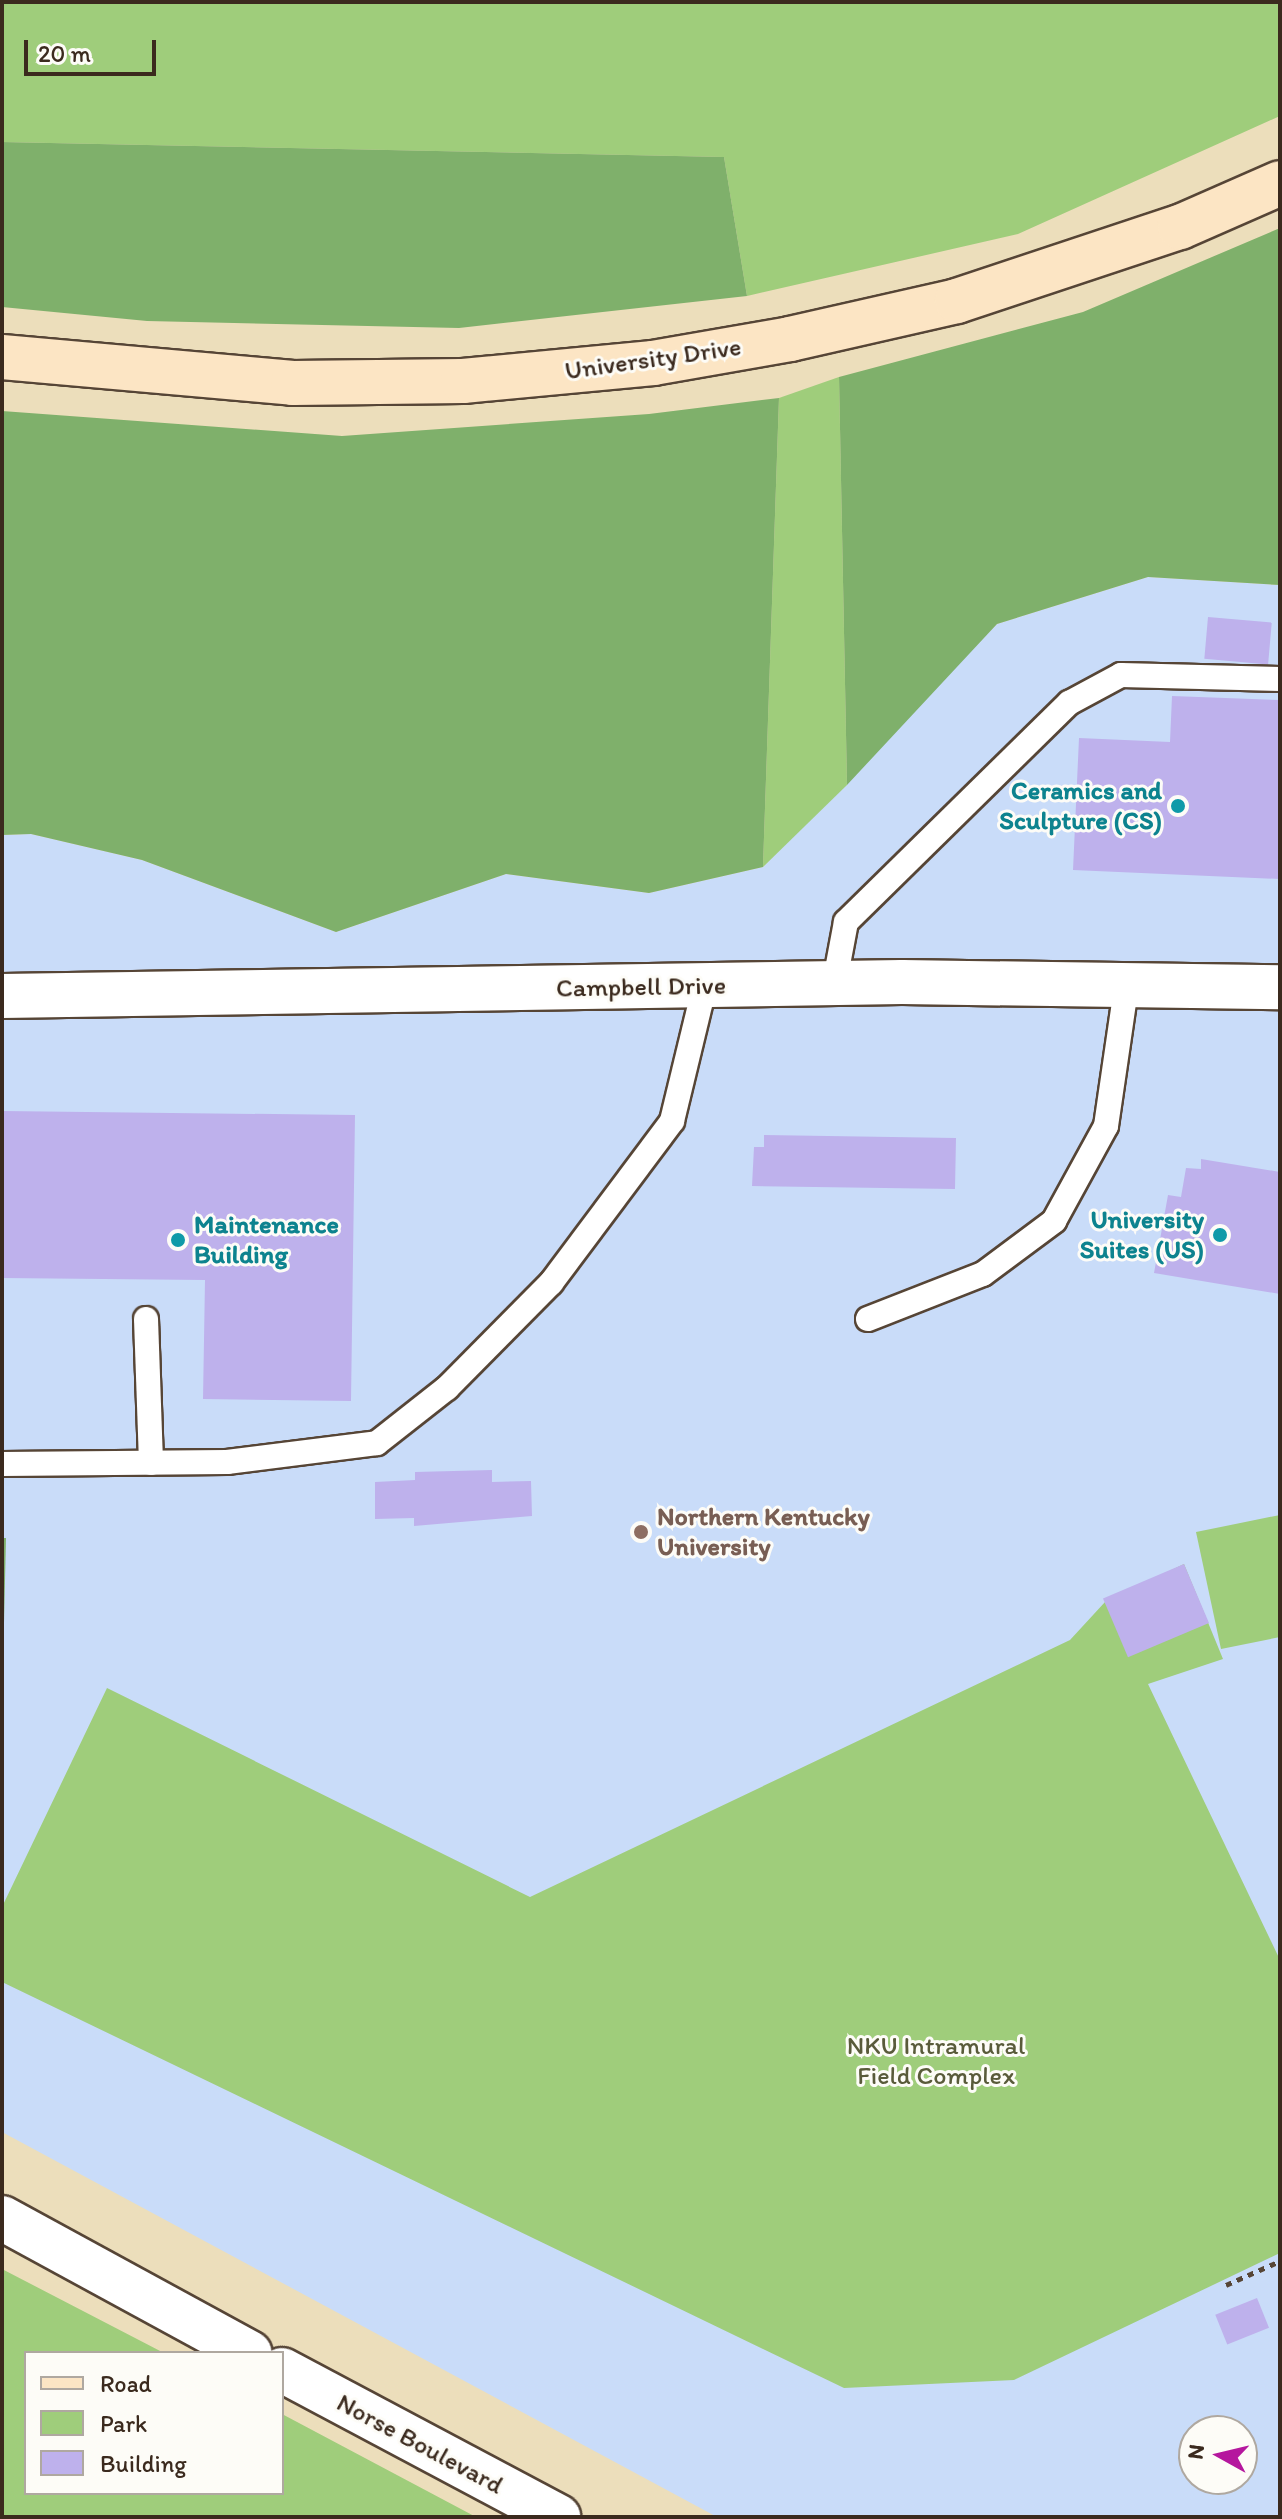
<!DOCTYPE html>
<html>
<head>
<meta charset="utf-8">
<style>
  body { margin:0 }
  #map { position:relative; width:1282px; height:2519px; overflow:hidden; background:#ecdebb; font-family:Itim,sans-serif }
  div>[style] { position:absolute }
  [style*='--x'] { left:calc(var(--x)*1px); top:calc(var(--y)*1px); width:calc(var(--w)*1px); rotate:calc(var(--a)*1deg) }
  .built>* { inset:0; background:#c9dcf9 }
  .green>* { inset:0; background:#9fcd7b }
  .forest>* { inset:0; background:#7fb06b }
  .building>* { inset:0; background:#beb1ec; transform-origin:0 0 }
  .path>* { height:5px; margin-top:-2.5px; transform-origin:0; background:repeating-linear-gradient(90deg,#564536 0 6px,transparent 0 12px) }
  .roads { filter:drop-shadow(2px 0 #564536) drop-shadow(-2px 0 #564536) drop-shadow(0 2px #564536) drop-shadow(0 -2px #564536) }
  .service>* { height:24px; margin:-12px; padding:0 12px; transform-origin:12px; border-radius:12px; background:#fff }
  .minor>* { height:44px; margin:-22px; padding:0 22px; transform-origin:22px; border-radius:22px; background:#fff }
  .tertiary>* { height:44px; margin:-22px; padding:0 22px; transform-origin:22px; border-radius:22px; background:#fff }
  .secondary>* { height:44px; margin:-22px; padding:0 22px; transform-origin:22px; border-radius:22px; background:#fce5c4 }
  .dots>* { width:22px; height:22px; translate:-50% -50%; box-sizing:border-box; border:4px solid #fdfcf7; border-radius:50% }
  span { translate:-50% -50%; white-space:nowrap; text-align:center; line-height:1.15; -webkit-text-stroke:6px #fdfcf7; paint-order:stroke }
  .street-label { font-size:26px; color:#3b2a1e }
  .culture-label { font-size:26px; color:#0d838f; font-weight:700 }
  .right { translate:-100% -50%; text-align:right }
  .left { translate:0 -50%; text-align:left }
  .education-label { font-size:26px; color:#785e54; font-weight:700 }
  .park-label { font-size:26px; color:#595b3a }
  .frame { position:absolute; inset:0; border:4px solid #3b2a1e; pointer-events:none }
  .legend { position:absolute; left:24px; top:2351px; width:260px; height:144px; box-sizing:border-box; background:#fdfcf7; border:2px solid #afa8a0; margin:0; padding:10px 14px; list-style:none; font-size:24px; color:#3b2a1e }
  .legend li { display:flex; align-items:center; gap:16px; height:40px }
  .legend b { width:40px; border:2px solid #afa8a0 }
  .north { position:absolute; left:1178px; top:2415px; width:80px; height:80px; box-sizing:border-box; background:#fdfcf7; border:2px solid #afa8a0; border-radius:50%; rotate:278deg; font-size:22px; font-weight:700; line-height:32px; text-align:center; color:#3b2a1e }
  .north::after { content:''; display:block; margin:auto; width:28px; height:36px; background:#b5179e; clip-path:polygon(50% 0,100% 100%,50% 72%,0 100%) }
  .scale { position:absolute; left:24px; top:40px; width:132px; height:36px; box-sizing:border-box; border:4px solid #3b2a1e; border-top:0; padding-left:10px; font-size:24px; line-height:28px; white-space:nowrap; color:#3b2a1e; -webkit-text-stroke:6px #fdfcf7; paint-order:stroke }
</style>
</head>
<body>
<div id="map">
  <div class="built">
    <div style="clip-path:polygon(evenodd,1148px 577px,1280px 585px,1280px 2517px,717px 2517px,2px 2132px,2px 835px,31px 834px,142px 860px,336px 932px,506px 874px,649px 893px,763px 867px,997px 624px,1148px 577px,1194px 2431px,1242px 2431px,1242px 2479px,1194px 2479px,1194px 2431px)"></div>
  </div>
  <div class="green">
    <div style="clip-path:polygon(2px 2px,1280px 2px,1280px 116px,1018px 234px,747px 296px,724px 157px,2px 142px)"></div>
    <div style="clip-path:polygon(839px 377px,847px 785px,763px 867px,779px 398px)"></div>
    <div style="clip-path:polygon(1280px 1515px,1280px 1637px,1221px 1649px,1196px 1532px)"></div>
    <div style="clip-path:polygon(1184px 1564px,1223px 1659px,1148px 1684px,1280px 1960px,1280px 2253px,1014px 2380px,844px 2388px,2px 1982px,2px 1907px,107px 1688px,530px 1897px,1070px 1640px,1105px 1602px)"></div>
    <div style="clip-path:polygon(2px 2269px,164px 2353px,26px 2353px,26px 2493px,282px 2493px,282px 2414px,476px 2517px,2px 2517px)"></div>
  </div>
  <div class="forest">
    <div style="clip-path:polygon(2px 142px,724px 157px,747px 296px,459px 328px,147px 321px,2px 307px)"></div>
    <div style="clip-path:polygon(1280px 228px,1280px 585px,1148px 577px,997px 624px,847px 785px,839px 377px,1083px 312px)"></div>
    <div style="clip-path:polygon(779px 398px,763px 867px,649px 893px,506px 874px,336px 932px,142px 860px,31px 834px,2px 835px,2px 411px,342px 436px,649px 414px)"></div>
    <div style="clip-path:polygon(2px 1538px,6px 1538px,2px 1708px)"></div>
  </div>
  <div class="building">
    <div style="left:1208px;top:617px;width:64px;height:42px;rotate:5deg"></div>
    <div style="clip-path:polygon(1172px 696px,1280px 700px,1280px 879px,1073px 870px,1079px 738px,1170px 742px)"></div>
    <div style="clip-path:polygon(2px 1111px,355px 1115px,351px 1401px,203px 1399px,205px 1280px,2px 1278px)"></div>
    <div style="clip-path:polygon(764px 1135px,956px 1138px,955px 1189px,752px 1186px,754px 1147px,764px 1147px)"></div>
    <div style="clip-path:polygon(1201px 1159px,1280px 1172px,1280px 1294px,1154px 1273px,1168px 1195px,1181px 1197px,1186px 1168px,1201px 1169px)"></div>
    <div style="clip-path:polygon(492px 1470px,492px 1482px,531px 1481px,532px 1516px,414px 1526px,414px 1518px,375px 1519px,375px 1482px,415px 1480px,415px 1472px)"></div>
    <div style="left:1184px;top:1564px;width:64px;height:88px;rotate:67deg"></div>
    <div style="left:1257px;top:2298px;width:32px;height:45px;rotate:68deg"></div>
  </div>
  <div class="path">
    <div style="--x:1226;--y:2285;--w:59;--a:-24"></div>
  </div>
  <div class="roads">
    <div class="service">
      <div style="--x:834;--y:986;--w:65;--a:-79.4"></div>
      <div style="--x:846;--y:922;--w:313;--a:-44.5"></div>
      <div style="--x:1069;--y:703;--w:59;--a:-28.3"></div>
      <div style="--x:1121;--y:675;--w:159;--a:1.4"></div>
      <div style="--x:146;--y:1319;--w:144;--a:88"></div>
      <div style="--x:868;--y:1319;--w:123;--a:-21.4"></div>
      <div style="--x:983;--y:1274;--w:89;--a:-36.7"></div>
      <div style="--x:1054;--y:1221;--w:108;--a:-61.3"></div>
      <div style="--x:1106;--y:1126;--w:146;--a:-81.7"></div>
      <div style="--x:2;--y:1464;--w:225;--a:-0.5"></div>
      <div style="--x:227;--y:1462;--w:151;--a:-7.2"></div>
      <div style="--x:377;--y:1443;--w:89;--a:-38.2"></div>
      <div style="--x:447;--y:1388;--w:148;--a:-45.3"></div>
      <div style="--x:551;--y:1283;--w:202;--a:-53.2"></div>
      <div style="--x:672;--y:1121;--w:140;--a:-76.4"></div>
    </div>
    <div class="minor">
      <div style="--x:2;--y:996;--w:900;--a:-0.89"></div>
      <div style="--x:902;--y:982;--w:378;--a:0.8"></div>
    </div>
    <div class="tertiary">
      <div style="--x:2;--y:2218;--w:282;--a:28.6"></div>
      <div style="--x:282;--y:2370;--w:313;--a:28"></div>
    </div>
    <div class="secondary">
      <div style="--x:2;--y:357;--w:292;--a:5.1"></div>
      <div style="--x:293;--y:383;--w:170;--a:-0.7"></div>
      <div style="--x:463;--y:381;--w:191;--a:-5.4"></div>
      <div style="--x:653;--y:363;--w:139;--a:-9.9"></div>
      <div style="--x:790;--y:339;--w:171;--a:-12.8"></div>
      <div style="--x:957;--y:301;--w:235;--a:-18.4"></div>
      <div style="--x:1180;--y:227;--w:109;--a:-23.7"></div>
    </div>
  </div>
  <div class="dots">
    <div style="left:1178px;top:806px;background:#0f9aa8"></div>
    <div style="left:1220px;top:1235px;background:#0f9aa8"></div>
    <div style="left:178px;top:1240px;background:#0f9aa8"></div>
    <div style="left:641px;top:1532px;background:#8d6e63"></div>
  </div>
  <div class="street-label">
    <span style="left:653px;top:359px;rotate:-8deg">University Drive</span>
    <span style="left:641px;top:987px;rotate:-1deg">Campbell Drive</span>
    <span style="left:420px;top:2444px;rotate:28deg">Norse Boulevard</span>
  </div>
  <div class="culture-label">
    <span class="right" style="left:1162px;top:806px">Ceramics and<br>Sculpture (CS)</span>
    <span class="right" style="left:1204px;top:1235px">University<br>Suites (US)</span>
    <span class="left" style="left:194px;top:1240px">Maintenance<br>Building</span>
  </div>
  <div class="education-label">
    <span class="left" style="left:657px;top:1532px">Northern Kentucky<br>University</span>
  </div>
  <div class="park-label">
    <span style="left:936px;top:2061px">NKU Intramural<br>Field Complex</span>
  </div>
  <div class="frame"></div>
  <ul class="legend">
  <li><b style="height:10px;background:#fce5c4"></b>Road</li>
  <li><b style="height:22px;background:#9fcd7b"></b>Park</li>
  <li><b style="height:22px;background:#beb1ec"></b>Building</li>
  </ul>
  <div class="north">N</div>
  <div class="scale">20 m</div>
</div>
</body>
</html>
